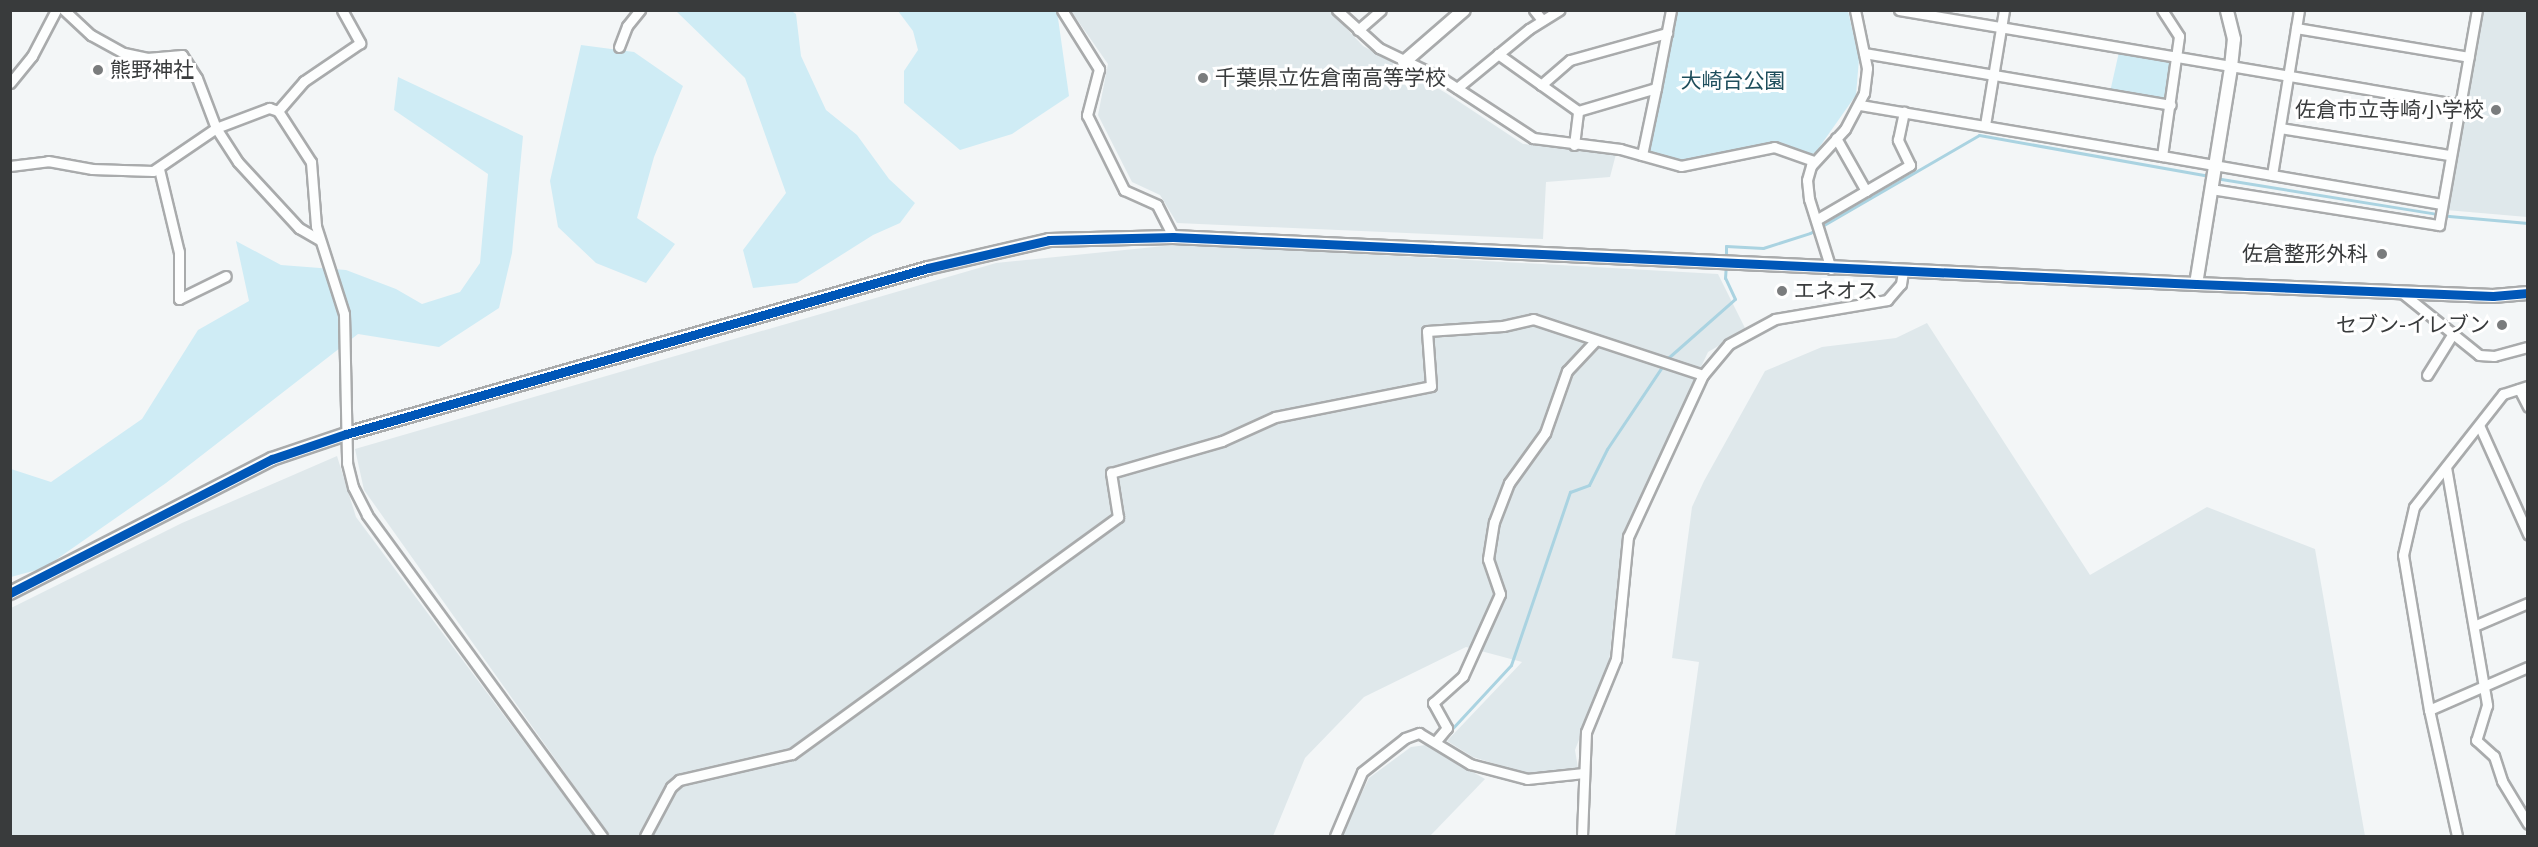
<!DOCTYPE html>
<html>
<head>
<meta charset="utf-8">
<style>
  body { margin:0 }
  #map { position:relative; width:2538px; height:847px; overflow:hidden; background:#f3f6f7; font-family:Helvetica,"Noto Sans JP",sans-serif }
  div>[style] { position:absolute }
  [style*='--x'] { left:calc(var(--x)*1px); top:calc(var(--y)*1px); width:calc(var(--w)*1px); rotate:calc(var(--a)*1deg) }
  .built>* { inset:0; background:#dfe8eb }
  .green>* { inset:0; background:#cfecf5 }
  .stream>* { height:3px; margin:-1.5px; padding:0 1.5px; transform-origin:1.5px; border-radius:1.5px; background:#aad3e1 }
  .roads { filter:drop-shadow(2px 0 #a9abac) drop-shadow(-2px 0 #a9abac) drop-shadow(0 2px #a9abac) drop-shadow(0 -2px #a9abac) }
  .minor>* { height:9px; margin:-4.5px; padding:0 4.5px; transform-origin:4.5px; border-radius:4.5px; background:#fdfefe }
  .tertiary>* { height:12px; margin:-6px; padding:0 6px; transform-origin:6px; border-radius:6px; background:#fdfefe }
  .cycleway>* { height:9px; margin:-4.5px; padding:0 4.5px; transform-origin:4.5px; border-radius:4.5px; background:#0057b8 }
  .dots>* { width:16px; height:16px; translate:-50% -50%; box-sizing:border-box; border:3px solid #fff; border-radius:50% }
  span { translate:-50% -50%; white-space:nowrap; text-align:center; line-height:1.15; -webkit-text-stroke:6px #fff; paint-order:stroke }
  .poi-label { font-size:21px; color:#393b3c }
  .left { translate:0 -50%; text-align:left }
  .right { translate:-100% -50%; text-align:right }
  .park-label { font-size:21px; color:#1e4e5c }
  .frame { position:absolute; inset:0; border:12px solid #393b3c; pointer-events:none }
</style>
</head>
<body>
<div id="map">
  <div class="built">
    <div style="clip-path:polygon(1071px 11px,1330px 11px,1363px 46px,1446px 93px,1523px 144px,1616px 154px,1610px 177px,1546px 182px,1543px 239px,1177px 223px,1160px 195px,1132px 182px,1098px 115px,1108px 64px)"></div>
    <div style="clip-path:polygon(2481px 11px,2527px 11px,2527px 217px,2446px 210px)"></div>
    <div style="clip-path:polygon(1184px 244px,1718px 274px,1746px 330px,1708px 352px,1622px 537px,1609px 663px,1575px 750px,1578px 768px,1531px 775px,1473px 757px,1447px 741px,1522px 662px,1466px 647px,1364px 697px,1305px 758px,1273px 836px,610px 836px,364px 490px,355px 449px,996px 263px)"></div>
    <div style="clip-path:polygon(1927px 323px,2090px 575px,2207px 507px,2315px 549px,2365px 836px,1675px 836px,1699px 662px,1672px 658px,1692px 507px,1704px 481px,1765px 371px,1822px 347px,1896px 338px)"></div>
    <div style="clip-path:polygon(337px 456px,356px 517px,594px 836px,11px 836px,11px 608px,182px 523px)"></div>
    <div style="clip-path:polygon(1426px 745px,1485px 779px,1430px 836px,1341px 836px,1369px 778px,1411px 747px)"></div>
  </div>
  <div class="green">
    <div style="clip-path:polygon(790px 10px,796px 14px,801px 56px,826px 110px,857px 135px,889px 179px,915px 203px,900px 223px,873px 235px,797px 283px,753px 288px,743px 250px,786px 193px,745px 78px,676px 11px)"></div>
    <div style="clip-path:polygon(898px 11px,1057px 11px,1069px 96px,1012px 134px,960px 150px,904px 103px,904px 71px,918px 50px,913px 31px)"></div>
    <div style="clip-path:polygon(1675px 11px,1848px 11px,1859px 59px,1856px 95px,1816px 152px,1811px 155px,1790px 148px,1685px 163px,1647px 152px)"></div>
    <div style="clip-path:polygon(581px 45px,634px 52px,683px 86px,654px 157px,637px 218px,675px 244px,646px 283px,596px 263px,558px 227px,550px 181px)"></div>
    <div style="clip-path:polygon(2119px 52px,2168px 60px,2173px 65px,2166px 98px,2162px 102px,2110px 92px)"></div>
    <div style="clip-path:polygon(398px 77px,523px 136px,512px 253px,499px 308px,439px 347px,358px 334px,166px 483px,44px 568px,11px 577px,11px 469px,51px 482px,142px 419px,198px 330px,249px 301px,236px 241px,281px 265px,346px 270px,396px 289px,422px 304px,460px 292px,480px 263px,488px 174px,394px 110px)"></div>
  </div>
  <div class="stream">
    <div style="--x:2215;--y:178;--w:237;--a:9.2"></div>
    <div style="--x:2449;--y:216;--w:79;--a:5.1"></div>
    <div style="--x:1726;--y:258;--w:12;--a:-90"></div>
    <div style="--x:1726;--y:246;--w:37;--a:3"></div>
    <div style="--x:1763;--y:248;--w:49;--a:-17.7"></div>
    <div style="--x:1810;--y:233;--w:195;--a:-30.1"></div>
    <div style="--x:1979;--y:135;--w:234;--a:10.1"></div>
    <div style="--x:1449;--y:732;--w:91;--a:-47.2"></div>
    <div style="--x:1511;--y:665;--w:183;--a:-71.2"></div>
    <div style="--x:1570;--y:492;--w:20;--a:-20"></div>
    <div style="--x:1589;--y:485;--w:40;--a:-63.4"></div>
    <div style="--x:1607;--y:449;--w:110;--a:-56.2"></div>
    <div style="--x:1668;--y:358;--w:89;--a:-41.4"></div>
    <div style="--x:1735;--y:299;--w:23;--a:-115"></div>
    <div style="--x:1725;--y:278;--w:13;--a:-86"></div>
  </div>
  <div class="roads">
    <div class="minor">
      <div style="--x:64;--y:10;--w:37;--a:43"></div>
      <div style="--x:91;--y:35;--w:38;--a:29"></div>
      <div style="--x:124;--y:53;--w:24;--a:12"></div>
      <div style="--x:147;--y:58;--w:35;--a:-5"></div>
      <div style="--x:182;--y:55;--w:27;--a:57"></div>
      <div style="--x:197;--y:78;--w:53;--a:69.2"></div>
      <div style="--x:216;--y:128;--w:40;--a:57.1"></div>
      <div style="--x:238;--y:162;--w:90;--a:47.3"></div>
      <div style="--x:299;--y:228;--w:24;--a:30"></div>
      <div style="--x:342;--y:10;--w:38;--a:61"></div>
      <div style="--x:360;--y:43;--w:68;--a:145.8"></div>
      <div style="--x:304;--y:81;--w:40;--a:131"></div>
      <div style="--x:278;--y:111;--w:61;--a:57.1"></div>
      <div style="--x:311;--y:162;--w:64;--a:85.5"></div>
      <div style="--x:316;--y:226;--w:92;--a:72.3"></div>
      <div style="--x:344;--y:314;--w:149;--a:88.8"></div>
      <div style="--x:347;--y:463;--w:25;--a:76"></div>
      <div style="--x:353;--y:487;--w:31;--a:63"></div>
      <div style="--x:367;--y:515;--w:398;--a:53.8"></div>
      <div style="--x:1062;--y:10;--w:70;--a:57.9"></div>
      <div style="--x:1099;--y:69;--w:48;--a:104.6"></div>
      <div style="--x:1087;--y:115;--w:84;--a:63.7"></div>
      <div style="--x:1124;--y:190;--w:36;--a:24"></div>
      <div style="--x:1157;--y:205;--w:36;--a:63"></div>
      <div style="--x:1337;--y:10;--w:57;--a:42.1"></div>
      <div style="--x:1379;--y:48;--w:71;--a:25.8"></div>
      <div style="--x:1443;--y:79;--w:108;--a:33.2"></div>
      <div style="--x:1533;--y:138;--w:88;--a:7.2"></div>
      <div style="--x:1620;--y:149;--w:63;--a:15.6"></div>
      <div style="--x:1681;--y:166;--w:95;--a:-11.5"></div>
      <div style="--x:1774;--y:147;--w:42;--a:19.3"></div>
      <div style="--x:1534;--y:10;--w:13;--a:51"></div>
      <div style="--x:1899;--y:10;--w:570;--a:9.59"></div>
      <div style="--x:2299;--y:10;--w:167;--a:99.3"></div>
      <div style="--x:2272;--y:175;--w:172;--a:9.7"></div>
      <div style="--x:2296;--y:28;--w:175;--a:9.5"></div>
      <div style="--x:1358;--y:30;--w:30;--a:-41"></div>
      <div style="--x:619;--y:47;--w:22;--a:-69"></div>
      <div style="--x:627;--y:26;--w:21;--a:-51"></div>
      <div style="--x:1864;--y:53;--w:311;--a:9.6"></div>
      <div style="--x:1498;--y:54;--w:98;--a:35.5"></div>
      <div style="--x:1578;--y:111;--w:81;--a:-16.4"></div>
      <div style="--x:1656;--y:88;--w:79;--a:-79.1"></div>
      <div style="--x:10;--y:83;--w:35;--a:-51"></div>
      <div style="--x:32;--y:56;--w:52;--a:-62.4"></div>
      <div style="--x:1541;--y:85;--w:38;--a:-41"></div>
      <div style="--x:1570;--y:60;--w:101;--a:-15.6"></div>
      <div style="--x:1457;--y:88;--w:93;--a:-39.3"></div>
      <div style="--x:1529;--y:29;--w:36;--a:-32"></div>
      <div style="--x:1860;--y:105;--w:306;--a:9.6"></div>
      <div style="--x:2162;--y:156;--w:121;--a:-81.9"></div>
      <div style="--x:2179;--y:36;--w:31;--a:-123"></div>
      <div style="--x:1985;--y:125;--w:117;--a:-80.6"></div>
      <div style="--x:2280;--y:128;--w:171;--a:9.1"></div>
      <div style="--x:1836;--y:138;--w:61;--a:60.5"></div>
      <div style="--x:1574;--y:145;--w:34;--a:-83"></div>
      <div style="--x:1642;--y:155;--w:68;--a:-78.2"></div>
      <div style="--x:2162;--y:156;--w:112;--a:9.8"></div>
      <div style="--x:10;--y:166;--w:38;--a:-7"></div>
      <div style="--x:48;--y:161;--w:45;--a:10.3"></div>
      <div style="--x:92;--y:169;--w:61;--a:1.9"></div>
      <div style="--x:153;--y:171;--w:76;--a:-34.3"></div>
      <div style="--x:216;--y:128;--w:57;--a:-20.7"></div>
      <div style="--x:269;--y:108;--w:9;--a:18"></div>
      <div style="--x:159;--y:169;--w:85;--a:76.5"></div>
      <div style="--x:179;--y:252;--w:47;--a:90"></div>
      <div style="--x:179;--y:299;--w:52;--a:-26.1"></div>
      <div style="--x:2211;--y:189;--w:231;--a:9"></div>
      <div style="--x:2439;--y:225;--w:218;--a:-80"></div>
      <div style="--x:1816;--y:220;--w:109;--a:-30.3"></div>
      <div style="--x:1910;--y:165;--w:28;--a:-116"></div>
      <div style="--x:1898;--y:140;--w:29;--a:-78"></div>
      <div style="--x:1831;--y:269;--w:73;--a:-107.4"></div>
      <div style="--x:1809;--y:199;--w:19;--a:-96"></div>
      <div style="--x:1807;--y:180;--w:15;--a:-74"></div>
      <div style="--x:1811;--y:166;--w:50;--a:-47.4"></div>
      <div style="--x:1845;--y:129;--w:41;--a:-62.2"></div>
      <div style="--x:1864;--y:93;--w:25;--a:-83"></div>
      <div style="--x:1867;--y:68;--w:59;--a:-101.7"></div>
      <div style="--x:2401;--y:292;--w:100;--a:38.9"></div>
      <div style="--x:2479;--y:355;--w:15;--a:4"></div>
      <div style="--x:2494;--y:356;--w:35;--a:-15"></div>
      <div style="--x:2427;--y:375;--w:47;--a:-58"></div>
      <div style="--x:2519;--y:389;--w:20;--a:63"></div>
      <div style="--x:2479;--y:425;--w:120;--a:65.8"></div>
      <div style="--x:2446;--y:467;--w:242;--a:80.2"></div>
      <div style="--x:2487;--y:705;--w:37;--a:107"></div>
      <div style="--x:2476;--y:740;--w:24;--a:42"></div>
      <div style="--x:2494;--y:756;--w:26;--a:72"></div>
      <div style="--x:2502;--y:781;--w:50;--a:58.8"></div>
      <div style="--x:2474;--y:626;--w:59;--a:-23.1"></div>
      <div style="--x:2429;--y:710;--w:108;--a:-23.5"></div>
      <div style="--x:1436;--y:741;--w:17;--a:-50"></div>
      <div style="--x:1447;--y:728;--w:29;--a:-119"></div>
      <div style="--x:1433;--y:703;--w:40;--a:-42"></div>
      <div style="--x:1463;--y:676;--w:90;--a:-65.7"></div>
      <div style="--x:1500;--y:594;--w:37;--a:-109"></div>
      <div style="--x:1488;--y:559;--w:37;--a:-81"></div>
      <div style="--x:1494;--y:522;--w:42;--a:-69"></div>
      <div style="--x:1509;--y:483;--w:62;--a:-54.2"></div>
      <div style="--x:1545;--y:433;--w:66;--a:-70.5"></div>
      <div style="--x:1567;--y:371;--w:42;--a:-46.9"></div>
      <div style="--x:645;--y:836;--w:55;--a:-62"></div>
      <div style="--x:671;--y:787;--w:11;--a:-41"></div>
      <div style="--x:679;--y:780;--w:116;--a:-13"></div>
      <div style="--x:792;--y:754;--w:403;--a:-36"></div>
      <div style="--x:1118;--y:517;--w:45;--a:-99"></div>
      <div style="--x:1111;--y:473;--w:116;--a:-16.1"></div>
      <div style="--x:1222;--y:441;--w:58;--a:-24.4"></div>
      <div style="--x:1275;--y:417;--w:159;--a:-11.2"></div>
      <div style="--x:1431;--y:386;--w:55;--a:-94.2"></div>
      <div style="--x:1427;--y:331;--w:76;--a:-3.8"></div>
      <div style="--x:1503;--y:326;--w:31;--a:-13"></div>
      <div style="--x:1533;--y:319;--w:179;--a:18.2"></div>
      <div style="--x:1335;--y:836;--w:69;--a:-67.1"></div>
      <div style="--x:1362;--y:772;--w:55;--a:-38.3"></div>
      <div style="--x:1405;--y:738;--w:15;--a:-20"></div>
      <div style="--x:1419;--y:733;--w:60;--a:31.3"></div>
      <div style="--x:1470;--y:764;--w:59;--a:14.7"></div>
      <div style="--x:1527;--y:779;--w:57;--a:-6"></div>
      <div style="--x:1582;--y:836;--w:104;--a:-87.8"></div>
      <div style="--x:1586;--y:732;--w:79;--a:-67.7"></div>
      <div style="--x:1616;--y:659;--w:123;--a:-84.4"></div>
      <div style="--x:1628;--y:537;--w:179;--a:-65.2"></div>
      <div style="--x:1703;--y:375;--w:40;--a:-50"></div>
      <div style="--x:1729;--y:344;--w:52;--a:-28.5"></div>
      <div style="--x:1775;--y:319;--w:114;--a:-9.6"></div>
      <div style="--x:1887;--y:300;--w:21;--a:-49"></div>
      <div style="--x:1901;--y:284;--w:12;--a:-81"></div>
      <div style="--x:2457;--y:836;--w:129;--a:-102.5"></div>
      <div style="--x:2429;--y:710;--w:157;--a:-99.5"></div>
      <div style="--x:2403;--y:555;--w:49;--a:-77.1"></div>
      <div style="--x:2414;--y:507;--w:144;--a:-51.8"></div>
      <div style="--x:2503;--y:394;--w:26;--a:-18"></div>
    </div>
    <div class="tertiary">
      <div style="--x:1404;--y:62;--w:79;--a:-40.9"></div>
      <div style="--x:2196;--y:284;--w:220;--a:-80.8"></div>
      <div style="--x:2231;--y:67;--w:28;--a:-84"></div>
      <div style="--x:2234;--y:39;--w:30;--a:-104"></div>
      <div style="--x:10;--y:593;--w:294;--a:-27.1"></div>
      <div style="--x:272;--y:459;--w:78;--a:-18.7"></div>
      <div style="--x:346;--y:434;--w:605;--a:-15.92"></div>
      <div style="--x:928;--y:268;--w:124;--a:-13"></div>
      <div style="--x:1049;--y:240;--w:124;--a:-1.4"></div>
      <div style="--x:1173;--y:237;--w:1024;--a:2.63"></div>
      <div style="--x:2196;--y:284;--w:297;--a:2.3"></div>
      <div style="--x:2493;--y:296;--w:35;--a:-5"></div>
    </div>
  </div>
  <div class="cycleway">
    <div style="--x:10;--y:593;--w:294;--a:-27.1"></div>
    <div style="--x:272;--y:459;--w:78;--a:-18.7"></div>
    <div style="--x:346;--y:434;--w:605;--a:-15.92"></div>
    <div style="--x:928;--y:268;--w:124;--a:-13"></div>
    <div style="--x:1049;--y:240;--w:124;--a:-1.4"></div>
    <div style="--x:1173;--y:237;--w:1024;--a:2.63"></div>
    <div style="--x:2196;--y:284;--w:297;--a:2.3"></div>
    <div style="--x:2493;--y:296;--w:35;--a:-5"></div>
  </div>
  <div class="dots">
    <div style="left:98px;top:70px;background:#7a7c7d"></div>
    <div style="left:1203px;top:78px;background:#7a7c7d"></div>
    <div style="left:2496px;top:110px;background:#7a7c7d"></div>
    <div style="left:2382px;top:254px;background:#7a7c7d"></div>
    <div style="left:1782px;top:291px;background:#7a7c7d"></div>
    <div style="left:2502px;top:325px;background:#7a7c7d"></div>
  </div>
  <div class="poi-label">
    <span class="left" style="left:110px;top:70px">熊野神社</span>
    <span class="left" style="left:1215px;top:78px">千葉県立佐倉南高等学校</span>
    <span class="right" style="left:2484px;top:110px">佐倉市立寺崎小学校</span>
    <span class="right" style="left:2368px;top:254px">佐倉整形外科</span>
    <span class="left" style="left:1794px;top:291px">エネオス</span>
    <span class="right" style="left:2490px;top:325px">セブン-イレブン</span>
  </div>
  <div class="park-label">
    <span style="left:1733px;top:81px">大崎台公園</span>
  </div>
  <div class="frame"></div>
</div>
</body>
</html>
